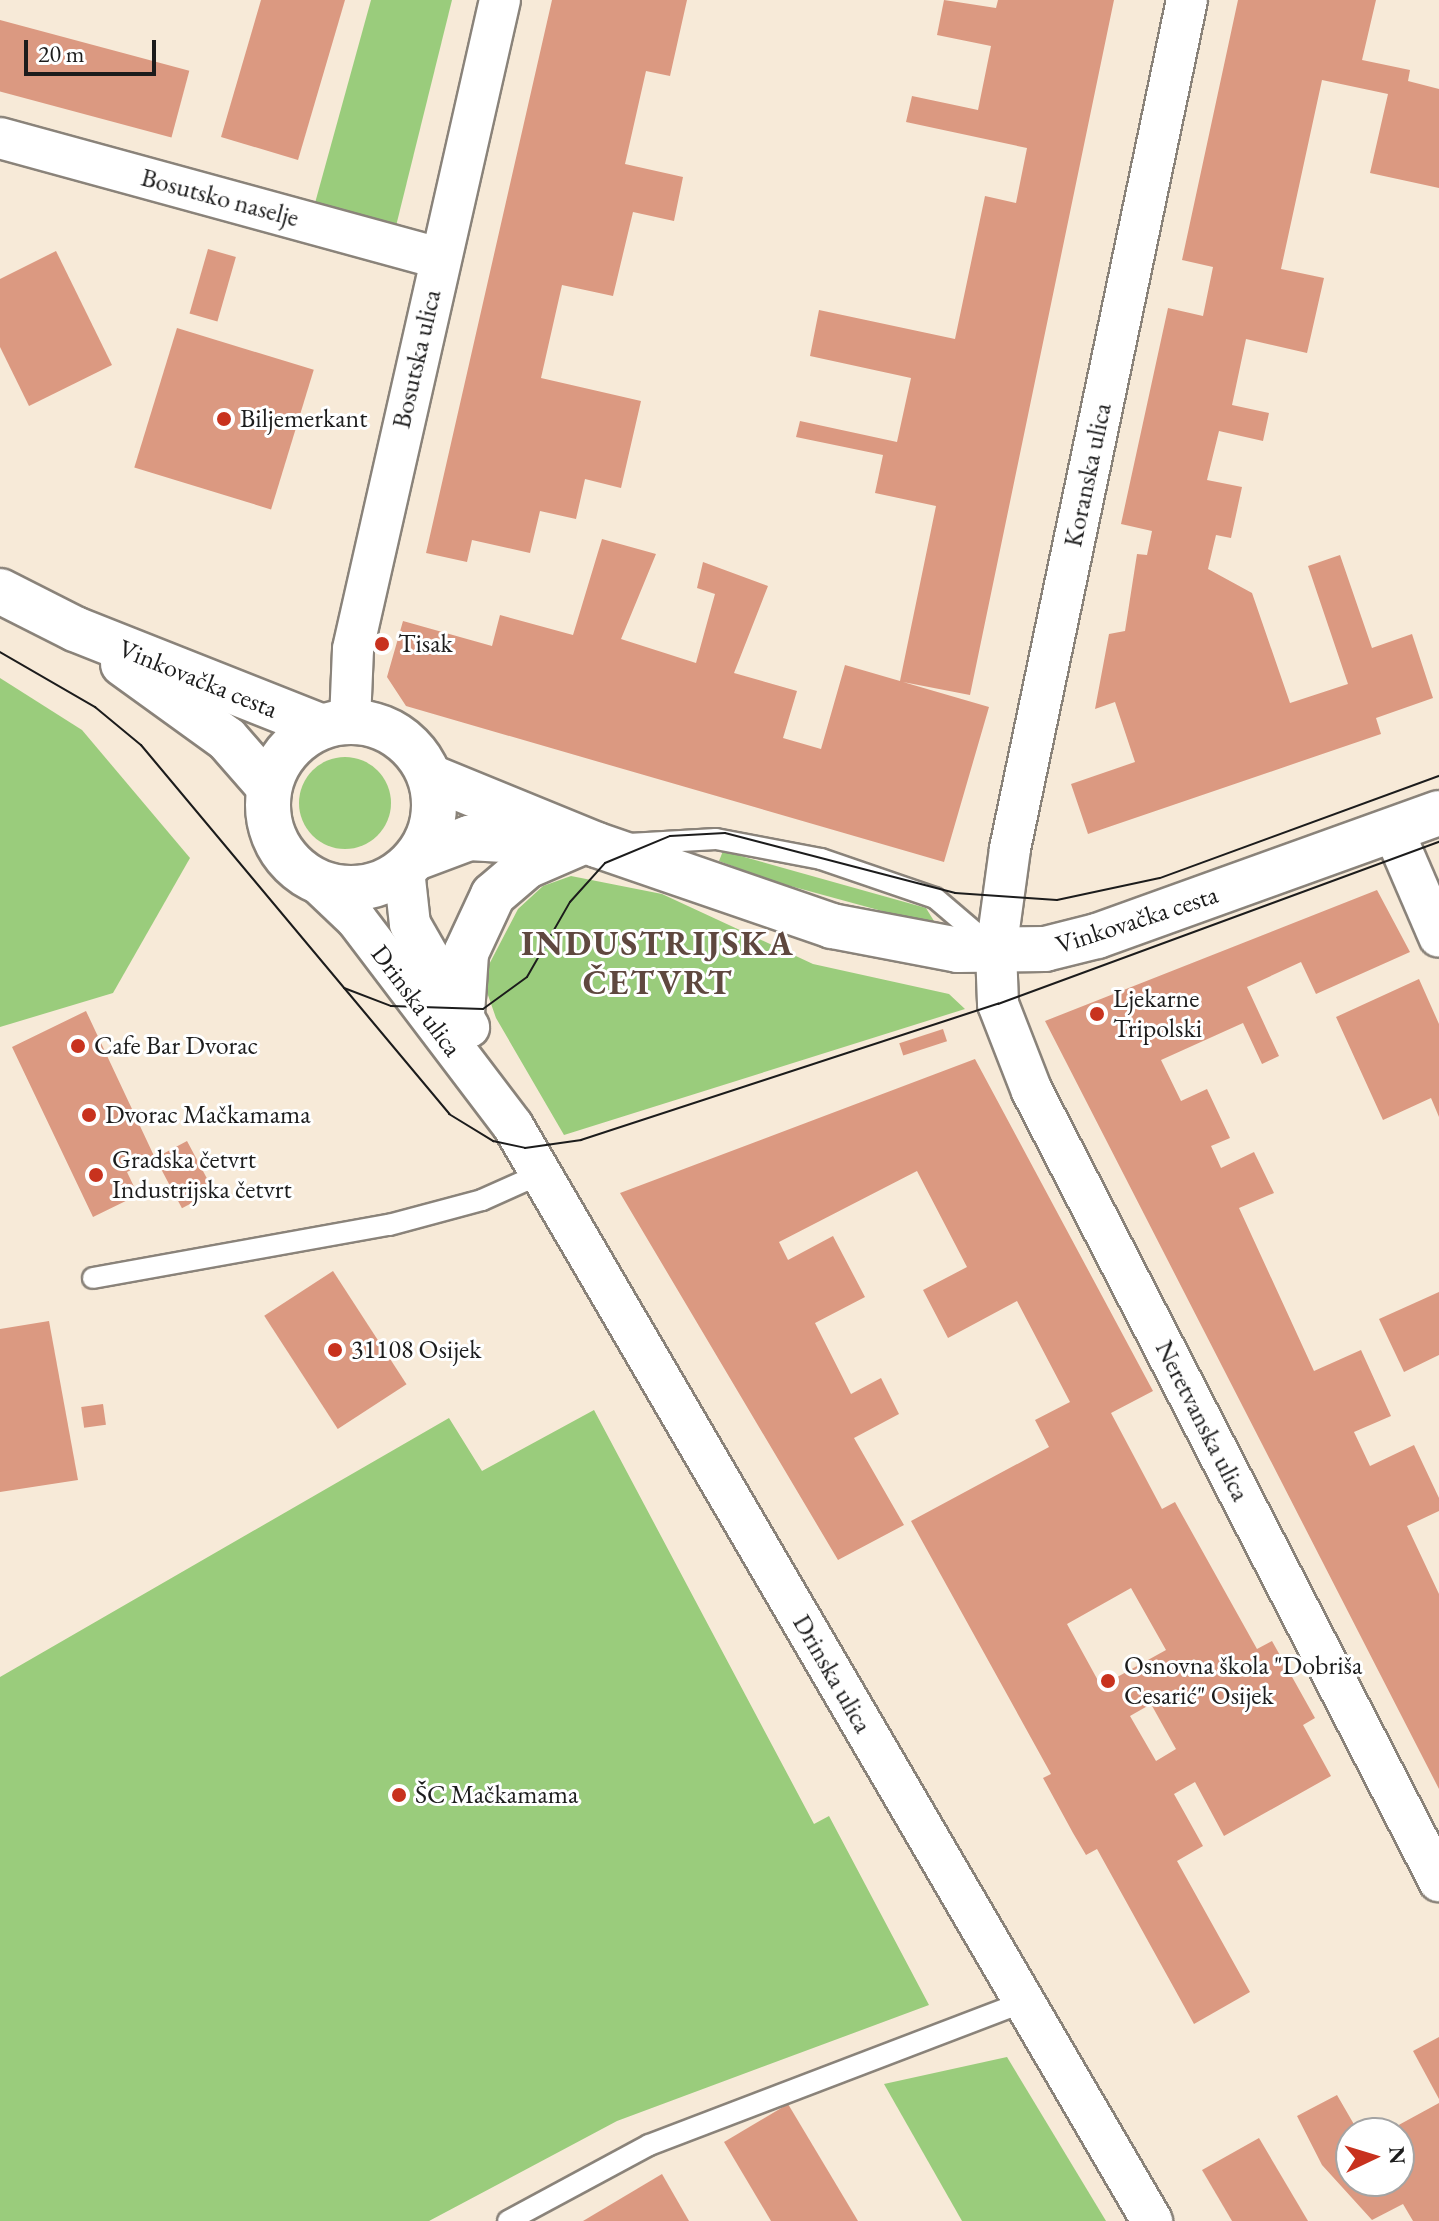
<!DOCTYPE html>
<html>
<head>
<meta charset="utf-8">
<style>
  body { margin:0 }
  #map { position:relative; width:1439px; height:2221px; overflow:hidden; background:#f7ead8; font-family:"EB Garamond",serif }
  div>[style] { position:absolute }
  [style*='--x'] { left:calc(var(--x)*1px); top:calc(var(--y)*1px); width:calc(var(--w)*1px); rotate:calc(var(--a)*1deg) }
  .green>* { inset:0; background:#9acc7c }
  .round { border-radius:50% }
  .building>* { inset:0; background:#db9981; transform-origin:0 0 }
  .roads { filter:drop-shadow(2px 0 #8a837a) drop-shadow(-2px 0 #8a837a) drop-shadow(0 2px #8a837a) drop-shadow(0 -2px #8a837a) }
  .service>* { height:20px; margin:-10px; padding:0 10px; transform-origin:10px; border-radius:10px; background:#fff }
  .minor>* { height:40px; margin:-20px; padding:0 20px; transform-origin:20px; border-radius:20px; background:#fff }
  .secondary>* { height:44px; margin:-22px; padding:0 22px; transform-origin:22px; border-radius:22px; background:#fff }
  .secondary>.ring { margin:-22px; padding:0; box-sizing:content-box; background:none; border:44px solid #fff; border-radius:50% }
  .tram>* { height:2px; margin:-1px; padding:0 1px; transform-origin:1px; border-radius:1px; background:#1c1c1c }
  .dots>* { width:22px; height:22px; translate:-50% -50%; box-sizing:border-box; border:4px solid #fff; border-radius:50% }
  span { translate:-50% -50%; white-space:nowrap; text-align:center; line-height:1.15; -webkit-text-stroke:6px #fff; paint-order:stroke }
  .street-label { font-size:26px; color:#1c1c1c }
  .poi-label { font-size:26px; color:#1c1c1c }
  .left { translate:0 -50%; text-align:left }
  .district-label { font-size:34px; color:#5f483f; font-weight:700; letter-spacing:2px }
  .north { position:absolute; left:1335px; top:2117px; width:80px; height:80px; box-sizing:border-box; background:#fff; border:2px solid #a4a4a4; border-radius:50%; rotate:86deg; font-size:22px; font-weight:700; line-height:32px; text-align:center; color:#1c1c1c }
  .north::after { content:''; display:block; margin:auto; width:28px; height:36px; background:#c8321e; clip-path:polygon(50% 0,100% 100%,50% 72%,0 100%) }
  .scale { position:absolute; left:24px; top:40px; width:132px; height:36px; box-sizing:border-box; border:4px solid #1c1c1c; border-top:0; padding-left:10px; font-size:24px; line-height:28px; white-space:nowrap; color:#1c1c1c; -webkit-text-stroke:6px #fff; paint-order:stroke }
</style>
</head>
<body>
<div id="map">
  <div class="green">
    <div style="clip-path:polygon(371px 0,452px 0,396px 226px,315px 203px)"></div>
    <div style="clip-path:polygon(0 678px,82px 730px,190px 858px,113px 993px,0 1027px)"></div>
    <div class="round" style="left:299px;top:757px;width:92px;height:92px"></div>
    <div style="clip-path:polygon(723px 851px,926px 908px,937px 926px,772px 881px,719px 861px)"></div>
    <div style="clip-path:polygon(571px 876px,662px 894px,813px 964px,949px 994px,965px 1009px,564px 1135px,496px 1018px,482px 978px,518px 909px,543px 886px)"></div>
    <div style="clip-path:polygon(594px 1410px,814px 1824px,829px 1816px,929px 2005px,617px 2121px,429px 2221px,0 2221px,0 1677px,449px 1418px,482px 1471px)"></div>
    <div style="clip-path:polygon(1007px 2057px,1106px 2221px,962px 2221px,884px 2084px)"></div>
  </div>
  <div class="building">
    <div style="clip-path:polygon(261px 0,345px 0,298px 160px,221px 137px)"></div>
    <div style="clip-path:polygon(552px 0,687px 0,670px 76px,646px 71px,625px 164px,683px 177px,674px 221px,633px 212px,613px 296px,562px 285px,541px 378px,641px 401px,621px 488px,585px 479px,576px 519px,540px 511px,530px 553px,472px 540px,467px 562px,426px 553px)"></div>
    <div style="clip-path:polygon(944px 0,996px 8px,998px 0,1114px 0,970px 695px,903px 682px,989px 707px,944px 862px,406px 706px,387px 677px,403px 621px,492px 646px,500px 615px,573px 635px,602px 539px,656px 554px,621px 639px,696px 663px,715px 594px,697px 588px,703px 562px,768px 586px,734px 673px,797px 691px,783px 738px,821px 749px,845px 665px,900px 681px,936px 506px,875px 493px,883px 455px,796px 437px,800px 421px,897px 442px,911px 378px,810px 356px,819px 310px,955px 339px,985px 196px,1016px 203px,1027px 148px,906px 122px,912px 96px,978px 110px,991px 46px,937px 35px)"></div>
    <div style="clip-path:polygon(1238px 0,1376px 0,1362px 60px,1410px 70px,1408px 81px,1439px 89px,1439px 188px,1370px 173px,1388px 94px,1322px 80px,1281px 269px,1324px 278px,1307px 353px,1246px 339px,1232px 405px,1269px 413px,1263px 441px,1219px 431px,1207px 480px,1242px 487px,1231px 538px,1216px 535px,1208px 569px,1252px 593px,1290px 703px,1348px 684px,1308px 566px,1340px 555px,1372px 648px,1412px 634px,1433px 698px,1376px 718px,1381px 734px,1088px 834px,1071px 784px,1135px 762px,1115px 702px,1095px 709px,1109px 634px,1125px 631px,1137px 554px,1147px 555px,1152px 531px,1121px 524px,1168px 308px,1203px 316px,1213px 267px,1182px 260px)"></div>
    <div style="left:0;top:20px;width:196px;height:69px;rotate:15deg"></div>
    <div style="left:208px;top:249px;width:29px;height:67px;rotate:16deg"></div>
    <div style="clip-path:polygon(56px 251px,112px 365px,29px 406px,0 347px,0 279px)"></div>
    <div style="left:177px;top:328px;width:143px;height:146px;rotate:17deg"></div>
    <div style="clip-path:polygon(1377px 890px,1410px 952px,1316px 994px,1301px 962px,1247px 987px,1279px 1056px,1262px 1064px,1243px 1023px,1161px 1060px,1181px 1101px,1207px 1089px,1230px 1138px,1211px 1146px,1221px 1168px,1254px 1152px,1274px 1193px,1239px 1208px,1314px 1371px,1361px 1350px,1391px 1416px,1354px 1432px,1370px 1466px,1414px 1445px,1439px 1498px,1439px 1511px,1407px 1526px,1439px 1594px,1439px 1789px,1045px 1021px)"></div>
    <div style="clip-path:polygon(1419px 979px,1439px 1024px,1439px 1117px,1431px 1098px,1383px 1120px,1336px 1017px)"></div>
    <div style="clip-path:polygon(86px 1011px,155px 1158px,127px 1172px,138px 1195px,93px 1217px,12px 1047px)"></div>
    <div style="left:943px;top:1029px;width:13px;height:46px;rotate:72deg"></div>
    <div style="clip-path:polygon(evenodd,975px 1059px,1153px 1391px,1111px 1413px,1162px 1509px,1175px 1502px,1257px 1649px,1272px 1641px,1315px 1718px,1303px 1725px,1331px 1776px,1224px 1836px,1195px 1782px,1174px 1794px,1203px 1846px,1177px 1861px,1250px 1992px,1194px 2024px,1097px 1849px,1086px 1855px,1073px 1833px,1043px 1778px,1051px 1774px,911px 1521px,1049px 1447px,1035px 1420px,1070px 1402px,1017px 1301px,948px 1338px,923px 1290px,967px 1267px,917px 1171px,779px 1242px,788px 1260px,833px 1236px,865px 1297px,815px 1323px,851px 1394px,881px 1378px,899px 1414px,854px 1438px,904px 1525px,838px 1560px,620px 1193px,975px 1059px,1131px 1588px,1166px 1650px,1101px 1686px,1067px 1624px,1131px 1588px,975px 1059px,1151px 1704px,1176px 1749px,1156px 1761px,1130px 1716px,1151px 1704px)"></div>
    <div style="left:187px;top:1141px;width:57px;height:36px;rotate:62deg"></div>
    <div style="left:333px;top:1271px;width:135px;height:82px;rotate:57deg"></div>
    <div style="clip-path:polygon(1439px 1292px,1439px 1355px,1404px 1372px,1379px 1319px)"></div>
    <div style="clip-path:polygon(49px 1321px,78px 1480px,0 1492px,0 1329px)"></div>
    <div style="left:103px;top:1404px;width:21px;height:22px;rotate:82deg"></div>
    <div style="clip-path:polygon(1439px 2037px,1439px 2099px,1413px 2051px)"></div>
    <div style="clip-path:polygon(1337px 2095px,1359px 2133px,1351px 2133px,1351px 2181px,1399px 2181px,1399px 2133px,1384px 2133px,1439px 2103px,1439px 2221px,1413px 2221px,1403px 2204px,1372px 2220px,1322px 2165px,1297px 2116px)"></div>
    <div style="clip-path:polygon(788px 2104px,858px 2221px,771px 2221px,724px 2142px)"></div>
    <div style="clip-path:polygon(1259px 2138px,1308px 2221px,1232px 2221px,1202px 2170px)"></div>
    <div style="clip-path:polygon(662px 2174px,689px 2221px,583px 2221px)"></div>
  </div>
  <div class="roads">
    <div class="service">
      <div style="--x:629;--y:844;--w:87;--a:-3.3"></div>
      <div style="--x:716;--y:839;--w:107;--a:10.8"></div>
      <div style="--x:821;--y:859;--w:120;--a:18.9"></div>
      <div style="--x:935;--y:898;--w:72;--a:40.5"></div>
      <div style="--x:93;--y:1278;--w:301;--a:-10.2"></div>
      <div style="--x:389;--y:1225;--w:96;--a:-15"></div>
      <div style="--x:482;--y:1200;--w:64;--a:-24.1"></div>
      <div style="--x:508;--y:2221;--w:160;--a:-28.3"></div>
      <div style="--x:649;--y:2145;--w:401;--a:-20.9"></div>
    </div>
    <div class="minor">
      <div style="--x:1187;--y:0;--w:867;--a:101.78"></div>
      <div style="--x:1010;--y:849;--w:103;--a:97.8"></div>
      <div style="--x:996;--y:951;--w:53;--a:87.8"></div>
      <div style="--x:998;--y:1004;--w:93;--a:68.7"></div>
      <div style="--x:1032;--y:1091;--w:889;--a:62.74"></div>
      <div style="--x:0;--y:138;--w:456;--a:15.3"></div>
      <div style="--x:350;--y:721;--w:72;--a:-87.6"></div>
      <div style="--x:353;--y:649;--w:665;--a:-77.24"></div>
      <div style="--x:1393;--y:830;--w:116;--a:66.7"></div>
      <div style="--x:404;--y:870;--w:54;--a:83.7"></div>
      <div style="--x:410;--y:924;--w:119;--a:60.2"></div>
      <div style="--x:316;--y:881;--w:55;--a:43.5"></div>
      <div style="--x:356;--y:919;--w:260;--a:52.8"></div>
      <div style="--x:513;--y:1126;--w:1268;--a:59.73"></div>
    </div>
    <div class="secondary">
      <div style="--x:0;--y:591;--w:84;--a:26.9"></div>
      <div style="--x:75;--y:629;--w:264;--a:21.6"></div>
      <div style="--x:123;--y:664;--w:128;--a:35.8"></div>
      <div style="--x:227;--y:739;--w:64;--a:48.8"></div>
      <div class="ring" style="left:268px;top:722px;width:122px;height:122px"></div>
      <div style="--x:431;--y:777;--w:179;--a:22.3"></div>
      <div style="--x:597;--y:845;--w:249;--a:19"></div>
      <div style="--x:832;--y:926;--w:128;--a:10.8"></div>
      <div style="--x:958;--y:950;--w:87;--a:-0.7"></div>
      <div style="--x:1045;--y:949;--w:54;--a:-14"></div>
      <div style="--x:1097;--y:936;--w:363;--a:-19.8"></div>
      <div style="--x:416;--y:858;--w:57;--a:-20.7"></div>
      <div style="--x:469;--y:838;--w:88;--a:3.3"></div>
      <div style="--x:462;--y:1014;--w:61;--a:-86.2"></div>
      <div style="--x:466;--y:953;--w:64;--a:-65"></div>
      <div style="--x:493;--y:895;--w:45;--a:-40.5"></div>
      <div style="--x:527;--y:866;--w:56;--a:-23.3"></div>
    </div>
  </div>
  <div class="tram">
    <div style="--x:0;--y:652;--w:110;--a:30.1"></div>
    <div style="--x:95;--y:707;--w:60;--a:39.6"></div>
    <div style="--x:141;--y:745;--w:481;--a:50.1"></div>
    <div style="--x:449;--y:1114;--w:52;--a:31.5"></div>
    <div style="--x:493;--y:1141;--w:33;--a:12"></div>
    <div style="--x:525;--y:1148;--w:57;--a:-8.1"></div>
    <div style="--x:581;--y:1140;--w:439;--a:-18.1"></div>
    <div style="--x:998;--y:1004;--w:470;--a:-20.2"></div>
    <div style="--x:344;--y:988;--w:50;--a:21"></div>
    <div style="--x:391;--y:1006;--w:92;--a:1.9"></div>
    <div style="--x:483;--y:1009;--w:54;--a:-36"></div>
    <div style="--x:527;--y:977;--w:86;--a:-60.2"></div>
    <div style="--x:570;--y:902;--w:52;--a:-48.1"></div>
    <div style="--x:605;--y:863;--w:70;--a:-22.6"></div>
    <div style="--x:670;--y:836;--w:55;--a:-3.1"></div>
    <div style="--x:725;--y:833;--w:238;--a:14.6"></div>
    <div style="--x:955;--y:893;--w:102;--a:3.9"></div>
    <div style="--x:1057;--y:900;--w:105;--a:-12.1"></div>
    <div style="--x:1160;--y:878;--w:297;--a:-20.1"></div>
  </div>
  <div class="dots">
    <div style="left:224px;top:419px;background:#c8321e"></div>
    <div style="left:382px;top:644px;background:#c8321e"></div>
    <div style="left:1097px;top:1014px;background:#c8321e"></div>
    <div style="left:78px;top:1046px;background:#c8321e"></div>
    <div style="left:89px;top:1115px;background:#c8321e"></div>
    <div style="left:96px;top:1175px;background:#c8321e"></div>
    <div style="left:335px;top:1350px;background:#c8321e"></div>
    <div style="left:1108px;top:1681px;background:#c8321e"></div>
    <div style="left:399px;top:1795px;background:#c8321e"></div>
  </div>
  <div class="street-label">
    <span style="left:220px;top:198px;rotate:15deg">Bosutsko naselje</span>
    <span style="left:417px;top:359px;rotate:-77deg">Bosutska ulica</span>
    <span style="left:1088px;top:475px;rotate:-78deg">Koranska ulica</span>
    <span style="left:198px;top:679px;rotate:22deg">Vinkovačka cesta</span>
    <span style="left:1137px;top:920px;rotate:-18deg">Vinkovačka cesta</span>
    <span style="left:416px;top:1001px;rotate:53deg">Drinska ulica</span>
    <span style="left:1202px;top:1421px;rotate:63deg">Neretvanska ulica</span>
    <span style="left:832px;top:1674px;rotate:60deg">Drinska ulica</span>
  </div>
  <div class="poi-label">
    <span class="left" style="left:240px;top:419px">Biljemerkant</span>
    <span class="left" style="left:398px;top:644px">Tisak</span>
    <span class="left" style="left:1113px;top:1014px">Ljekarne<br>Tripolski</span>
    <span class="left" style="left:94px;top:1046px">Cafe Bar Dvorac</span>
    <span class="left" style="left:105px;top:1115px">Dvorac Mačkamama</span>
    <span class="left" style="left:112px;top:1175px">Gradska četvrt<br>Industrijska četvrt</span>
    <span class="left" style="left:351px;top:1350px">31108 Osijek</span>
    <span class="left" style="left:1124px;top:1681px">Osnovna škola "Dobriša<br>Cesarić" Osijek</span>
    <span class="left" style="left:415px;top:1795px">ŠC Mačkamama</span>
  </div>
  <div class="district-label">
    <span style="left:658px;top:963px">INDUSTRIJSKA<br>ČETVRT</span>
  </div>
  <div class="north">N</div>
  <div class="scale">20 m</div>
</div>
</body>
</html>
